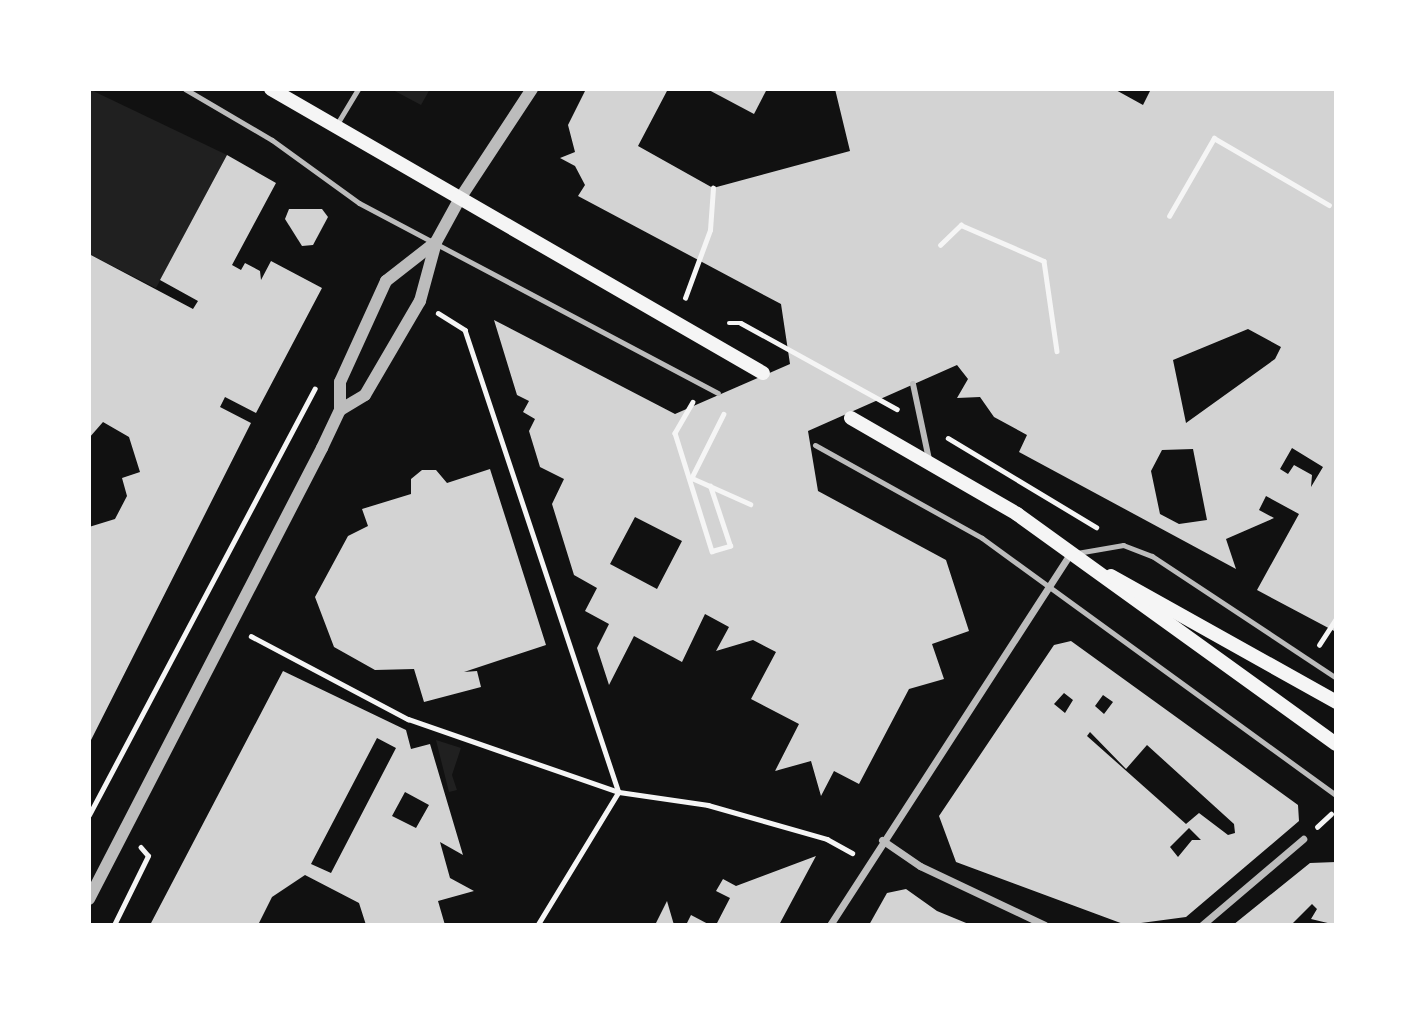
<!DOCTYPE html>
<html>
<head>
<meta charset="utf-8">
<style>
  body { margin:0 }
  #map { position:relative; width:1425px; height:1014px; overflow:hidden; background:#111; font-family:"Fira Sans Condensed",sans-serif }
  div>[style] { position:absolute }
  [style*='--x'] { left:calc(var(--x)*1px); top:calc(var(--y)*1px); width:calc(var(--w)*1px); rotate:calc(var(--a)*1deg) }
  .green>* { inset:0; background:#202020 }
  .building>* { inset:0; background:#d3d3d3 }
  .path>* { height:4.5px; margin:-2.25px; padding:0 2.25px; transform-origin:2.25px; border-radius:2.25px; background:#f5f5f5 }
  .service>* { height:5px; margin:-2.5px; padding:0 2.5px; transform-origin:2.5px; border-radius:2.5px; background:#bcbcbc }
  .pedestrian>* { height:6px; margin:-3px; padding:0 3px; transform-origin:3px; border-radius:3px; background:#bcbcbc }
  .minor>* { height:7px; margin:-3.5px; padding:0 3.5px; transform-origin:3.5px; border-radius:3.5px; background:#bcbcbc }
  .tertiary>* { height:12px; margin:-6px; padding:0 6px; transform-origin:6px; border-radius:6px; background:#bcbcbc }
  .secondary>* { height:14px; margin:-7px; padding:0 7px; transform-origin:7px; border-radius:7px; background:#f5f5f5 }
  span { translate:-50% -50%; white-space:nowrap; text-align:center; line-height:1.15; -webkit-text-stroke:7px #fff; paint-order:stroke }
  .frame { position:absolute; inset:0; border:91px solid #fff; pointer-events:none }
</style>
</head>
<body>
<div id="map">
  <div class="green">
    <div style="clip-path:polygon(89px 89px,227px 155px,156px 288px,89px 254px)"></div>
    <div style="clip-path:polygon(391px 89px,430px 89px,421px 105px)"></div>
    <div style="clip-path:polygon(436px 740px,461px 748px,452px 775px,457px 790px,449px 792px)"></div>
  </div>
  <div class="building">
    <div style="clip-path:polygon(evenodd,586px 89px,668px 89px,638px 146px,713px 188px,850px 151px,835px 89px,1114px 89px,1143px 105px,1151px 89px,1336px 89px,1336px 632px,1257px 590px,1299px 514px,1266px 496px,1259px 510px,1274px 518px,1226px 539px,1236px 569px,1019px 452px,1027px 435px,994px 417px,980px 397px,957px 398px,968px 379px,957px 365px,808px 431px,818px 491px,946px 560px,969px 631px,932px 644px,944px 679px,909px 689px,859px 784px,834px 771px,821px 796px,811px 761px,775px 771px,799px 724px,751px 699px,776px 652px,753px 640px,716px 651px,729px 627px,705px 614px,682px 662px,634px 636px,609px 685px,597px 648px,609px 624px,585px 611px,597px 588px,574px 575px,552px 504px,564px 479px,540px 467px,529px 431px,535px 419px,523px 412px,529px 401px,517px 395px,494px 320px,675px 414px,790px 364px,781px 304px,578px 196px,585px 185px,575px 166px,560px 158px,575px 152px,568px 125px,586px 89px,1248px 329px,1281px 347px,1275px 359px,1186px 423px,1173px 360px,1248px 329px,586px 89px,1292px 448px,1323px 467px,1311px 487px,1312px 475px,1294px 465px,1288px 474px,1280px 469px,1292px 448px,586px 89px,1193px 449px,1207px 520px,1179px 524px,1160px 514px,1151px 471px,1162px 450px,1193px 449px,586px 89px,635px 517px,682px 541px,657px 589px,610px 564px,635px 517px)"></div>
    <div style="clip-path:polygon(707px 89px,767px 89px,754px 114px)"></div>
    <div style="clip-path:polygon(227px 155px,276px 183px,232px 265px,241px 270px,245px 263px,260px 271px,261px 280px,271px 261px,322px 288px,256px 413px,225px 397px,220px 407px,251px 423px,89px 744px,89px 527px,115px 519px,127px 496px,122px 478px,140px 472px,129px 437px,103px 422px,89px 438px,89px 254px,193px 309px,198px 301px,160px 280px)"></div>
    <div style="clip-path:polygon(289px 209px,322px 209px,328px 217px,313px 245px,302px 246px,285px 219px)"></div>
    <div style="clip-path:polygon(490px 469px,546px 645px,464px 672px,477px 671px,481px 687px,424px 702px,414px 669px,375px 670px,334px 647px,315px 597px,348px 536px,368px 526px,362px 509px,411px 494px,411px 479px,422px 470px,436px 470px,447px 483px)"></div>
    <div style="clip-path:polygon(evenodd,1071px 641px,1298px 805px,1299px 821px,1186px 917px,1126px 925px,956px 862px,939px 816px,1054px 645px,1071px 641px,1064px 693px,1073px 700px,1065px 713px,1054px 704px,1064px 693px,1071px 641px,1103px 695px,1113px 702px,1104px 714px,1095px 706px,1103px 695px,1071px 641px,1090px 732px,1126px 769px,1147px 745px,1234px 824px,1235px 833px,1228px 835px,1199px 813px,1186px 824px,1087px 736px,1090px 732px,1071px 641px,1189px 828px,1201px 840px,1192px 840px,1178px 857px,1170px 847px,1189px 828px)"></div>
    <div style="clip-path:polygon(evenodd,283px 671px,406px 730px,411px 749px,430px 744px,463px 855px,440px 842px,450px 878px,474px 891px,438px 901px,445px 925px,366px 925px,359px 903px,305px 875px,272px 897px,258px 925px,150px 925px,283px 671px,377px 738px,396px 748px,331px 873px,311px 864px,377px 738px,283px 671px,405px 792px,429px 805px,416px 828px,392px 816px,405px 792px)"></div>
    <div style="clip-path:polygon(816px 856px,779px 925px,716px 925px,730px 898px,716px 891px,723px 879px,736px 886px)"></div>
    <div style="clip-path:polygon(1336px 862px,1336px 925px,1311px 919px,1317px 909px,1312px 904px,1291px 925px,1233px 925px,1310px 863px)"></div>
    <div style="clip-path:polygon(906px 889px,937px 911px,971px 925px,869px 925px,887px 893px)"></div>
    <div style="clip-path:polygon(667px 901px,674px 925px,655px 925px)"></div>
    <div style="clip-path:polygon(691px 915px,710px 925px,686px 925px)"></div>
  </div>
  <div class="path">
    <div style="--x:1169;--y:216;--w:90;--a:-60"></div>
    <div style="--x:1214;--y:138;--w:133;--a:30.2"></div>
    <div style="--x:940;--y:245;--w:29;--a:-44"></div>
    <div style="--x:961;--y:225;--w:90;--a:23.4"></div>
    <div style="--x:1044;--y:261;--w:91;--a:81.8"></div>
    <div style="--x:685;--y:298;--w:72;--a:-69.8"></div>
    <div style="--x:710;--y:230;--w:42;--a:-85.9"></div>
    <div style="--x:438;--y:313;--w:32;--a:32"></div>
    <div style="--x:465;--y:330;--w:487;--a:71.6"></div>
    <div style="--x:619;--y:792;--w:90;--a:8.3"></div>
    <div style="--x:708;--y:805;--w:124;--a:15.9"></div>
    <div style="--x:827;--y:839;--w:29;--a:29"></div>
    <div style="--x:729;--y:323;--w:12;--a:0"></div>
    <div style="--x:741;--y:323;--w:178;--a:28.9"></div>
    <div style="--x:693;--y:402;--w:36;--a:120"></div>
    <div style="--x:675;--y:433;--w:124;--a:72.6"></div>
    <div style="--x:712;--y:551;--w:19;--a:-16"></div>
    <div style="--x:730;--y:546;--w:63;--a:-108.4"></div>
    <div style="--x:724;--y:414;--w:72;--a:116.6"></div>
    <div style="--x:692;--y:478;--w:64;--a:24.1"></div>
    <div style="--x:948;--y:438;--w:173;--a:31"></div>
    <div style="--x:251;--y:636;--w:178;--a:27.9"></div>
    <div style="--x:408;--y:719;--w:223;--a:19.1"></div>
    <div style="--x:619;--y:792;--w:156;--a:121.3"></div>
    <div style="--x:1319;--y:645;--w:31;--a:-57"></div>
    <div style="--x:89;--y:815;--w:482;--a:-62.1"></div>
    <div style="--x:1317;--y:827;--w:19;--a:-43"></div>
    <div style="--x:114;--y:925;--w:77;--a:-63.8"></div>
    <div style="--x:148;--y:856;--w:11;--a:-131"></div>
  </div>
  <div class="service">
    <div style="--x:185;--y:89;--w:101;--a:30.4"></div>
    <div style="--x:272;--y:140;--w:107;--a:35.9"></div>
    <div style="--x:359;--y:203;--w:406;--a:27.9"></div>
    <div style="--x:337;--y:124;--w:41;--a:-59"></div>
    <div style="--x:815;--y:445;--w:191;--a:29.1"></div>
    <div style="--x:982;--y:538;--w:437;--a:36"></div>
    <div style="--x:1077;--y:553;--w:47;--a:-9.9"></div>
    <div style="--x:1123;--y:545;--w:31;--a:21"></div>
    <div style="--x:1152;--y:556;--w:221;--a:33.5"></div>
  </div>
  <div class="pedestrian">
    <div style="--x:913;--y:384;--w:77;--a:78"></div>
  </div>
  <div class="minor">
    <div style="--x:882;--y:840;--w:46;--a:34.4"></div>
    <div style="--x:920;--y:866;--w:138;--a:25.3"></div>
    <div style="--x:830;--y:925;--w:442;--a:-57.1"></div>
    <div style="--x:1202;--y:925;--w:133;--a:-40.4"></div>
  </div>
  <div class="tertiary">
    <div style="--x:340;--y:410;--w:29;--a:-31"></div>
    <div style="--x:365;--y:395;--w:109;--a:-59.7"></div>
    <div style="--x:420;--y:301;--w:61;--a:-74.8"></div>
    <div style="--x:436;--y:242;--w:48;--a:-61.3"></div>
    <div style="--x:459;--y:200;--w:133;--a:-56.7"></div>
    <div style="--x:89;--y:899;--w:508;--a:-62.68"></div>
    <div style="--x:322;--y:448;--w:42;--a:-64.7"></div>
    <div style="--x:340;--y:410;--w:28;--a:-90"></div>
    <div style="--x:340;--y:382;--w:111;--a:-65.5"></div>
    <div style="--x:386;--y:281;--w:63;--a:-38"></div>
  </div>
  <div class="secondary">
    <div style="--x:271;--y:89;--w:568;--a:30"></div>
    <div style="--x:851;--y:418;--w:192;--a:30"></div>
    <div style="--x:1017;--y:514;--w:393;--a:35.8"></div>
    <div style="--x:1111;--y:576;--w:258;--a:29.2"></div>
  </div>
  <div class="frame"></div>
</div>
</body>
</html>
